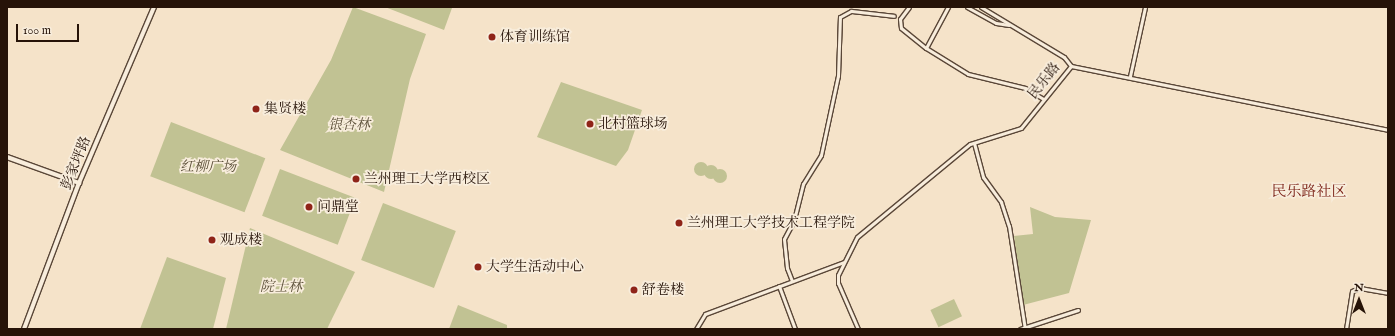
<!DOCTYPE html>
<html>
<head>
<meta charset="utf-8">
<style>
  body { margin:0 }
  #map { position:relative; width:1395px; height:336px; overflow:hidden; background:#f5e3c9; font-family:"IM FELL English","Noto Serif SC",serif }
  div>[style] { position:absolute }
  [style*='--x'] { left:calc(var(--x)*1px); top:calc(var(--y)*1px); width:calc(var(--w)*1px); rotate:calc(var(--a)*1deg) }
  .green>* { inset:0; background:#c1c293; transform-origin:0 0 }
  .round { border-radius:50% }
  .roads { filter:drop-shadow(1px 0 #5a4738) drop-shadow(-1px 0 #5a4738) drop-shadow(0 1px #5a4738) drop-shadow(0 -1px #5a4738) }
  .minor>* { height:3px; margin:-1.5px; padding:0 1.5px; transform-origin:1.5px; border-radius:1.5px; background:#f8eddc }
  .tertiary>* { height:4px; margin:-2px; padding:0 2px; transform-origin:2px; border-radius:2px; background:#f8eddc }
  .dots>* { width:11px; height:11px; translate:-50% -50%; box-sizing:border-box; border:2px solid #f8eddc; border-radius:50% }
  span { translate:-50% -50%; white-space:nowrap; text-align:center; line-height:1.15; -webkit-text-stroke:3.5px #f8eddc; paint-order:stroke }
  .poi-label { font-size:14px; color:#261308 }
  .left { translate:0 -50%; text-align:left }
  .street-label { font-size:14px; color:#261308 }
  .park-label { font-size:14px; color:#5c5039; font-style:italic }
  .neighbourhood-label { font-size:15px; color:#7a1f14 }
  .frame { position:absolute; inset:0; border:8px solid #261308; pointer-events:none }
  .north { position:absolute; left:1339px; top:280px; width:40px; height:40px; -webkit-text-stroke:3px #f8eddc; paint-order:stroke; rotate:0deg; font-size:11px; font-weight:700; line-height:16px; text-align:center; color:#261308 }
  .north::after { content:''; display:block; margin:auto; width:14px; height:18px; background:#261308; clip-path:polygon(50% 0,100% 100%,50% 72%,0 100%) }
  .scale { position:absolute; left:16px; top:24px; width:63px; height:18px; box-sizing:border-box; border:2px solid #261308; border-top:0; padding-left:5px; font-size:12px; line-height:14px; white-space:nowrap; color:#261308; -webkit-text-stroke:3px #f8eddc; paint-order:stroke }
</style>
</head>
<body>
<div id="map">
  <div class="green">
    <div style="clip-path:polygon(353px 7px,426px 34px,410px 79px,384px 192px,280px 150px,331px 60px)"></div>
    <div style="clip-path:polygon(385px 7px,449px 7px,452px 8px,444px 30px)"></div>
    <div style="clip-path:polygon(561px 82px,642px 110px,628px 150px,616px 166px,537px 137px)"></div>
    <div style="left:171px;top:122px;width:101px;height:58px;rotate:21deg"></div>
    <div class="round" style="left:694px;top:162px;width:14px;height:14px"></div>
    <div class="round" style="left:704px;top:165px;width:14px;height:14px"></div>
    <div style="left:280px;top:169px;width:81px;height:50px;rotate:21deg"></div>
    <div class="round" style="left:713px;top:169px;width:14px;height:14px"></div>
    <div style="left:383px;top:203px;width:78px;height:61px;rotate:21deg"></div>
    <div style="clip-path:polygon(1030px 207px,1055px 217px,1091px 220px,1069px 293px,1023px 305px,1014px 236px,1033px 234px)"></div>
    <div style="clip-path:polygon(250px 228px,355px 272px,327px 329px,226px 329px)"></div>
    <div style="clip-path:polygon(167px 257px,226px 278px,213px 329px,140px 329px)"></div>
    <div style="left:954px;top:299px;width:19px;height:26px;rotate:65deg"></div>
    <div style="clip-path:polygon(458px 305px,507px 325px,507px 329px,449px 329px)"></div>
  </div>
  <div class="roads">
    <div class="minor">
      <div style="--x:909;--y:7;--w:15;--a:127"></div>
      <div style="--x:900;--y:19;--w:9;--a:84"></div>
      <div style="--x:901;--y:28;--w:32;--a:39"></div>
      <div style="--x:926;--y:48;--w:49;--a:31.8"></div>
      <div style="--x:968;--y:74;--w:59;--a:13.8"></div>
      <div style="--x:1025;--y:88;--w:21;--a:31"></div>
      <div style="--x:967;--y:7;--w:33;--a:29"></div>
      <div style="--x:996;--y:23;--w:13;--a:9"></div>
      <div style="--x:981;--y:7;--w:97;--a:31.1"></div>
      <div style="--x:1064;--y:57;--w:11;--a:52"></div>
      <div style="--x:926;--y:48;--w:47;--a:-61.8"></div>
      <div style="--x:1130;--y:76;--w:71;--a:-77.7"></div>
      <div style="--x:974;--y:143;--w:35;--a:75"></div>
      <div style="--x:983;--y:177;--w:31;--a:54"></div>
      <div style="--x:1001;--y:202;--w:25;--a:72"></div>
      <div style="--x:1009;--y:226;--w:104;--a:81.2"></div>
      <div style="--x:792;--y:281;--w:14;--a:-111"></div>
      <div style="--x:787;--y:268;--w:29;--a:-96"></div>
      <div style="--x:784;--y:239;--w:21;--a:-62"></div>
      <div style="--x:794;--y:220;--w:37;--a:-76"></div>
      <div style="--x:803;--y:184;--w:34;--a:-58"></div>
      <div style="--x:821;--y:155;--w:81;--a:-77.9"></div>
      <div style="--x:838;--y:76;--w:59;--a:-88.1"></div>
      <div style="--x:840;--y:17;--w:13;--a:-29"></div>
      <div style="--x:851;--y:11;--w:43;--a:6.6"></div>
      <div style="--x:779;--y:286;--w:46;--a:69.6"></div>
      <div style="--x:696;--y:329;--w:17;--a:-59"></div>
      <div style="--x:705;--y:314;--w:148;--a:-20.5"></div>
      <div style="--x:858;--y:329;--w:50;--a:-113.5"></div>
      <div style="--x:838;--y:283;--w:8;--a:-90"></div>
      <div style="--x:838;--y:275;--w:42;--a:-63.4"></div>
      <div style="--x:857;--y:237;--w:146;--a:-39.5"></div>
      <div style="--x:970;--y:144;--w:53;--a:-17.4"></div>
      <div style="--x:1021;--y:128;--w:80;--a:-51.1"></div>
      <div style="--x:1071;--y:66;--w:323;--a:11.4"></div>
      <div style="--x:1020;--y:329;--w:61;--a:-18.1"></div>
      <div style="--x:1346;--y:329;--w:38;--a:-81"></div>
      <div style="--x:1352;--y:291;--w:9;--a:-21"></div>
      <div style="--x:1360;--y:288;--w:28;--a:10"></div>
    </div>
    <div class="tertiary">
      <div style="--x:7;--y:157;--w:77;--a:19.9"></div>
      <div style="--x:24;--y:329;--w:156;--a:-69.4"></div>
      <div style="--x:79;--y:183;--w:191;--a:-66.9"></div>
    </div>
  </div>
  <div class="dots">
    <div style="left:492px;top:37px;background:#8f2418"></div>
    <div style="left:256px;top:109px;background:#8f2418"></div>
    <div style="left:590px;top:124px;background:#8f2418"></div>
    <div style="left:356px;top:179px;background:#8f2418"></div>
    <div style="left:309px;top:207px;background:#8f2418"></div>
    <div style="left:679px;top:223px;background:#8f2418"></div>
    <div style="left:212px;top:240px;background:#8f2418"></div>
    <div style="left:478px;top:267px;background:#8f2418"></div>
    <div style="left:634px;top:290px;background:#8f2418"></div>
  </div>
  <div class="poi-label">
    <span class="left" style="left:500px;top:37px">体育训练馆</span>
    <span class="left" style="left:264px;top:109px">集贤楼</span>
    <span class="left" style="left:598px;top:124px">北村篮球场</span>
    <span class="left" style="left:364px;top:179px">兰州理工大学西校区</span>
    <span class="left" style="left:317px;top:207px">问鼎堂</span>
    <span class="left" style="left:687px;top:223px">兰州理工大学技术工程学院</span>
    <span class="left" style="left:220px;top:240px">观成楼</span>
    <span class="left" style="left:486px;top:267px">大学生活动中心</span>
    <span class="left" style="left:642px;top:290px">舒卷楼</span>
  </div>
  <div class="street-label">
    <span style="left:1044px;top:81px;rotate:-51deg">民乐路</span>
    <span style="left:76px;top:163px;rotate:-68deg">彭家坪路</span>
  </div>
  <div class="park-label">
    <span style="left:349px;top:125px">银杏林</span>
    <span style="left:208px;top:167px">红柳广场</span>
    <span style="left:281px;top:287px">院士林</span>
  </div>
  <div class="neighbourhood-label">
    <span style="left:1309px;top:192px">民乐路社区</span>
  </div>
  <div class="frame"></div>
  <div class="north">N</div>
  <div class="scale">100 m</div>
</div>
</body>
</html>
